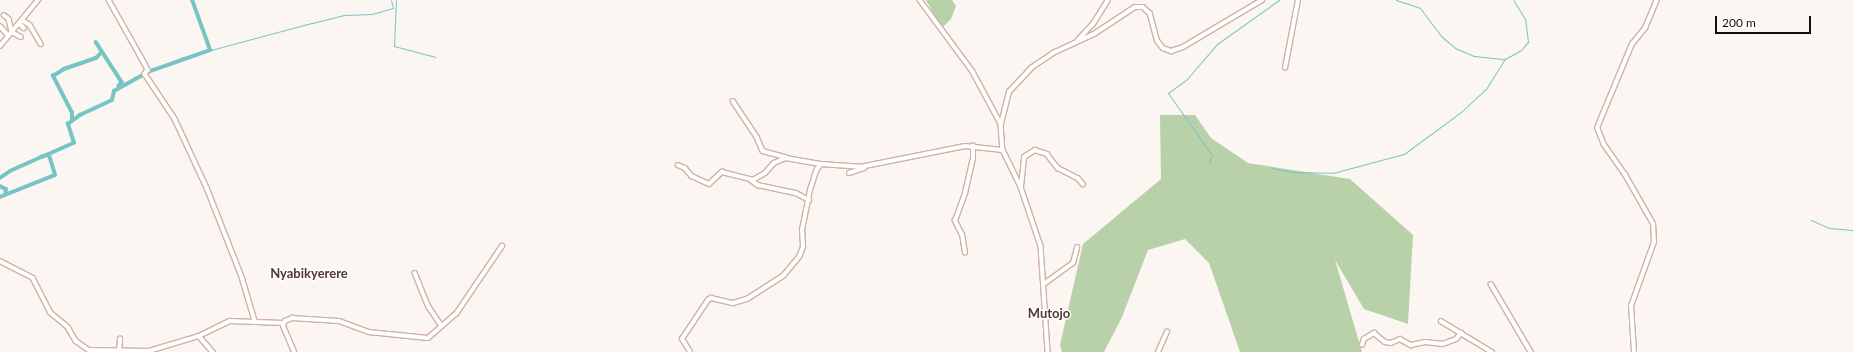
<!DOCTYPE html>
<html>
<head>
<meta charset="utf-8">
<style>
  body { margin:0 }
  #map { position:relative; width:1853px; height:352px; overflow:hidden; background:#fcf6f2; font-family:Lato,sans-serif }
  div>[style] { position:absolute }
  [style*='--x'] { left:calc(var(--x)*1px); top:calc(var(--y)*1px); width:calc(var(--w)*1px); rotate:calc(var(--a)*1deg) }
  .green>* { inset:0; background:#b9d1a9 }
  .stream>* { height:1px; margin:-0.5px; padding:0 0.5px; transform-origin:0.5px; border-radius:0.5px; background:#76c5c5 }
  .canal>* { height:3.5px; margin:-1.75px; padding:0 1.75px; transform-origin:1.75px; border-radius:1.75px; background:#76c5c5 }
  .roads { filter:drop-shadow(1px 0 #cfb2a4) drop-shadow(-1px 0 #cfb2a4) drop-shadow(0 1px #cfb2a4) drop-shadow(0 -1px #cfb2a4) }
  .minor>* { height:3.5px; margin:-1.75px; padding:0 1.75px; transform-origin:1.75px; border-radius:1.75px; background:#fff }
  span { translate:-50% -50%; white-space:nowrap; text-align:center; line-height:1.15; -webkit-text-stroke:3px #fff; paint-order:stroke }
  .quarter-label { font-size:13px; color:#51392d; font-weight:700 }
  .scale { position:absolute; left:1715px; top:16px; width:96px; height:18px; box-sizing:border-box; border:2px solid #170d08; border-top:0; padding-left:5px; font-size:12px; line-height:14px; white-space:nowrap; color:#170d08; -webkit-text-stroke:3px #fff; paint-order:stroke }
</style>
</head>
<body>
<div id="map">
  <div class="green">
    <div style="clip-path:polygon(926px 0,952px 0,956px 6px,951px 19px,942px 28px)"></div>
    <div style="clip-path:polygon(1160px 115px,1195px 115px,1211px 138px,1248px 163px,1350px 179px,1413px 235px,1408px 324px,1364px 309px,1335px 260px,1362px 352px,1240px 352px,1209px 263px,1185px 239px,1148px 250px,1122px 317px,1104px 352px,1062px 352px,1060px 345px,1083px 244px,1161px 179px)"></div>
  </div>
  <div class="stream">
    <div style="--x:396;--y:0;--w:46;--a:92.5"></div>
    <div style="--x:394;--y:46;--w:43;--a:14.7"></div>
    <div style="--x:1396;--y:0;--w:25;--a:18"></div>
    <div style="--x:1420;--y:8;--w:36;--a:53"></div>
    <div style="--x:1442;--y:37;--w:17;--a:40"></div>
    <div style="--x:1455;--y:48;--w:21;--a:23"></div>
    <div style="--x:1474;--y:56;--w:31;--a:6"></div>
    <div style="--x:154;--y:70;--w:30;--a:-24"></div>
    <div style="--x:181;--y:58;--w:136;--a:-15"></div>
    <div style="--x:312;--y:23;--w:34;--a:-14"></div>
    <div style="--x:345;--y:15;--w:27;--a:-2"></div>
    <div style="--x:372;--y:14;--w:22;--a:-16"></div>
    <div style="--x:393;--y:8;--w:8;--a:-104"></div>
    <div style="--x:1209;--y:163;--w:9;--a:-69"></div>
    <div style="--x:1212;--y:155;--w:76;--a:-125.4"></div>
    <div style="--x:1168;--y:93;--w:24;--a:-36"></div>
    <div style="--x:1187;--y:79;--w:46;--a:-49.4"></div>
    <div style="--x:1217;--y:44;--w:76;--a:-35.4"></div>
    <div style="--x:1271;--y:168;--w:23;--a:10"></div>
    <div style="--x:1294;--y:172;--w:39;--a:1"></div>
    <div style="--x:1333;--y:173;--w:73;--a:-15"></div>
    <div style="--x:1404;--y:154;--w:71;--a:-36.4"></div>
    <div style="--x:1461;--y:112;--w:34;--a:-43"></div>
    <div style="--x:1486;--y:89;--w:36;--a:-58"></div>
    <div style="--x:1505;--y:59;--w:18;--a:-29"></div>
    <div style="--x:1521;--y:50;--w:11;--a:-49"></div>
    <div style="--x:1528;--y:42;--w:23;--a:-97"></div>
    <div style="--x:1525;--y:19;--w:22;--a:-122"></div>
    <div style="--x:1811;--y:220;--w:20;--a:24"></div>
    <div style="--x:1829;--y:228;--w:24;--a:5"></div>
  </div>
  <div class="canal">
    <div style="--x:96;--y:42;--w:48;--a:57"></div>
    <div style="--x:122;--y:82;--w:5;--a:127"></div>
    <div style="--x:72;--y:120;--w:7;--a:-90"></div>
    <div style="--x:72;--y:113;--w:42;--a:-117.2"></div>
    <div style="--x:53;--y:76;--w:13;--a:-32"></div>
    <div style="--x:64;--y:69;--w:34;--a:-19"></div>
    <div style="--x:96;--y:58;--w:8;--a:-45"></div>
    <div style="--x:0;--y:178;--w:12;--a:-35"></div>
    <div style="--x:10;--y:171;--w:35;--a:-24"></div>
    <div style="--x:0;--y:186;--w:7;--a:27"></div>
    <div style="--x:6;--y:189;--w:5;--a:90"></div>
    <div style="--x:0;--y:197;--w:59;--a:-21.8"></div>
    <div style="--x:55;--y:175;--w:21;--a:-107"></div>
    <div style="--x:49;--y:155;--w:7;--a:164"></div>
    <div style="--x:42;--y:157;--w:35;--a:-24"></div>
    <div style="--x:74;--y:143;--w:20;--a:-108"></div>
    <div style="--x:68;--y:124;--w:15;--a:-37"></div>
    <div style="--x:80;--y:115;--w:35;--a:-25"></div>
    <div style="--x:112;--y:100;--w:9;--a:-77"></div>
    <div style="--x:114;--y:91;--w:39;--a:-29"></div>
    <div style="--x:148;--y:72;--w:66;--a:-19.5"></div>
    <div style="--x:210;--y:50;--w:53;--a:-109.8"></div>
  </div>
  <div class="roads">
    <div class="minor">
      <div style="--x:109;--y:0;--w:71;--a:60.6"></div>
      <div style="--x:144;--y:62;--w:9;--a:63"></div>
      <div style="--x:148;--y:70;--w:5;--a:127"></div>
      <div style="--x:145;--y:74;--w:54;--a:56.3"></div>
      <div style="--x:175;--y:119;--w:76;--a:65.1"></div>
      <div style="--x:207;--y:188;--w:96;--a:68.5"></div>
      <div style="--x:242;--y:277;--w:46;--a:73.5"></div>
      <div style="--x:920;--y:0;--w:89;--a:53.6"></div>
      <div style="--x:973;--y:72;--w:59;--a:61.7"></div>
      <div style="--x:1001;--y:124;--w:26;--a:86"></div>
      <div style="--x:1003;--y:150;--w:41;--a:64.1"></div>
      <div style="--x:1021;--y:187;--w:62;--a:71.3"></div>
      <div style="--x:1041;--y:246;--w:106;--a:86.2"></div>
      <div style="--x:4;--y:15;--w:6;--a:39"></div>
      <div style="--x:9;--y:19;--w:13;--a:77"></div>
      <div style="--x:12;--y:32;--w:10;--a:29"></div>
      <div style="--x:22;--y:20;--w:9;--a:32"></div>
      <div style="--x:30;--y:25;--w:22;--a:60"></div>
      <div style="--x:19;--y:23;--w:7;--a:45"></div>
      <div style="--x:0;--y:26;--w:12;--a:48"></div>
      <div style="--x:1078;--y:40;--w:22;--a:-47"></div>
      <div style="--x:1093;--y:24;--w:28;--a:-58"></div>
      <div style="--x:0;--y:46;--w:60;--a:-50.4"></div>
      <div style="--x:1285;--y:68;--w:69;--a:-79.2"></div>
      <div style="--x:733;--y:101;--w:43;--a:56.3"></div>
      <div style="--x:757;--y:137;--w:15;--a:67"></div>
      <div style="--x:763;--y:151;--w:23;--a:15"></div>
      <div style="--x:1001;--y:124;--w:33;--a:-76"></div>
      <div style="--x:1009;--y:92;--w:33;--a:-47"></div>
      <div style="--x:1031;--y:68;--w:27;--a:-34"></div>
      <div style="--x:1053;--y:53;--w:45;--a:-24.9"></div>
      <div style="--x:1094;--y:34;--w:49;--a:-33.4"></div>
      <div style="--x:1135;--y:7;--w:8;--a:0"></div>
      <div style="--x:1143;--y:7;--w:9;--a:41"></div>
      <div style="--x:1150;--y:13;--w:28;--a:75"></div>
      <div style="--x:1157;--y:40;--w:10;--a:53"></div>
      <div style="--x:1163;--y:48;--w:9;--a:21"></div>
      <div style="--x:1171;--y:51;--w:13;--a:-18"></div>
      <div style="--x:1183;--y:47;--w:92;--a:-30.7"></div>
      <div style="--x:678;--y:165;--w:8;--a:23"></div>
      <div style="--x:685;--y:168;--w:11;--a:49"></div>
      <div style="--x:692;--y:176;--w:19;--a:25"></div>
      <div style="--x:709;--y:184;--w:18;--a:-43"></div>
      <div style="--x:722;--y:172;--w:32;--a:14"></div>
      <div style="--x:753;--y:180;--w:14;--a:-30"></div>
      <div style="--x:765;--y:173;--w:13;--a:-48"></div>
      <div style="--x:774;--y:163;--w:13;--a:-23"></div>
      <div style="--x:786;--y:158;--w:36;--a:10"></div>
      <div style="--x:849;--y:173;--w:16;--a:-18"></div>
      <div style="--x:751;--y:180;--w:9;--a:36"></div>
      <div style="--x:758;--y:185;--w:39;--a:12"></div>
      <div style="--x:796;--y:193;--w:15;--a:28"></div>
      <div style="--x:1021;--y:187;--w:30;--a:-84"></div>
      <div style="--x:1024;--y:157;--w:13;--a:-32"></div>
      <div style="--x:1035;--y:150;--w:13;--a:18"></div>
      <div style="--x:1047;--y:154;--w:18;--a:52"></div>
      <div style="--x:1058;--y:168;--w:22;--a:27"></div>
      <div style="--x:1078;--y:178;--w:8;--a:50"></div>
      <div style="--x:965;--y:253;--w:18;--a:-99"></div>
      <div style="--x:962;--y:235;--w:16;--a:-117"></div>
      <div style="--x:955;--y:221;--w:30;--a:-70"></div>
      <div style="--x:965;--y:193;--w:35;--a:-77"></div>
      <div style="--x:973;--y:159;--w:13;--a:-90"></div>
      <div style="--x:0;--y:261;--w:37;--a:27"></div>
      <div style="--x:33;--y:278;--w:38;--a:63"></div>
      <div style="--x:50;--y:312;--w:23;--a:40"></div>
      <div style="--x:68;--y:327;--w:16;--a:60"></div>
      <div style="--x:76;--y:341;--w:16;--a:35"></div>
      <div style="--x:89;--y:350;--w:60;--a:1"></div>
      <div style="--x:149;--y:351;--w:52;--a:-16.7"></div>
      <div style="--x:199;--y:336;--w:34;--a:-26"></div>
      <div style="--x:230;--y:321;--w:53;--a:2.2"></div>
      <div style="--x:415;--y:273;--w:37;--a:68"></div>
      <div style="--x:429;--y:307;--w:22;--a:56"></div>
      <div style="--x:1044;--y:284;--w:36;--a:-36"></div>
      <div style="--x:1073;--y:263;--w:16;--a:-75"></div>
      <div style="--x:1491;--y:284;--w:79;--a:59.5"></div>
      <div style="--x:1441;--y:321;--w:60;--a:31.3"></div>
      <div style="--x:199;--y:336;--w:21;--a:49"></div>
      <div style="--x:1362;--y:345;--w:6;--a:-72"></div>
      <div style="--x:1364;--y:339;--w:12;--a:-31"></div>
      <div style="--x:1374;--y:333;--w:14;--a:39"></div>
      <div style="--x:1385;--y:342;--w:6;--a:9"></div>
      <div style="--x:1391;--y:343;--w:10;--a:-24"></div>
      <div style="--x:1400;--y:339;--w:13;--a:29"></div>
      <div style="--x:1411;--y:345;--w:14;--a:-12"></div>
      <div style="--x:1425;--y:342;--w:18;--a:6"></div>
      <div style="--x:1443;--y:344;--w:14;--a:-21"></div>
      <div style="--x:1456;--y:339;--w:8;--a:-50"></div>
      <div style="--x:119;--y:351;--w:12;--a:-85"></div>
      <div style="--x:294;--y:352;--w:28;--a:-113"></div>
      <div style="--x:283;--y:326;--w:5;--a:-68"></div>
      <div style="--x:285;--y:321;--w:8;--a:-23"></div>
      <div style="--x:292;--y:318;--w:47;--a:3.7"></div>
      <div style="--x:339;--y:321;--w:32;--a:20"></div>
      <div style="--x:369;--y:332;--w:59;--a:5.8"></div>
      <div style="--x:428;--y:338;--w:37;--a:-41"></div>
      <div style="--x:456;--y:314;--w:82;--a:-55.9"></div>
      <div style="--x:690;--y:352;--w:15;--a:-122"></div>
      <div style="--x:682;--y:339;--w:47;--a:-56.3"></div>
      <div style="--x:708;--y:300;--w:4;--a:-34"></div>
      <div style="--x:711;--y:298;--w:23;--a:13"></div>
      <div style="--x:733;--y:303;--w:15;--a:-16"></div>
      <div style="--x:747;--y:299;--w:43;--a:-32.6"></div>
      <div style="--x:783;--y:276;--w:25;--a:-50"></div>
      <div style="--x:799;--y:257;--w:11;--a:-68"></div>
      <div style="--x:803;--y:247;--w:17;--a:-93"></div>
      <div style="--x:802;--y:230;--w:41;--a:-78.7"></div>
      <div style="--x:810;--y:190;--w:22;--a:-72"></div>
      <div style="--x:817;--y:169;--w:6;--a:-51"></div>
      <div style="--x:821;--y:164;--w:39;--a:4"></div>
      <div style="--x:860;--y:167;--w:107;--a:-11.3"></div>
      <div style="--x:965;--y:146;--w:38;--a:6"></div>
      <div style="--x:1158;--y:352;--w:22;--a:-66"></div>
      <div style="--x:1634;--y:352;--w:46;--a:-93.7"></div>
      <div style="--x:1631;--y:306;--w:68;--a:-70.2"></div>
      <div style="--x:1654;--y:242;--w:18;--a:-93"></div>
      <div style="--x:1653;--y:224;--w:56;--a:-119.7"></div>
      <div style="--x:1625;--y:175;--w:37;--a:-125"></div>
      <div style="--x:1604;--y:145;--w:18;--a:-112"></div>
      <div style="--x:1597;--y:128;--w:91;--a:-67.4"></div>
      <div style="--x:1632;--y:44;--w:21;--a:-51"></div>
      <div style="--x:1645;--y:28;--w:30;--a:-67"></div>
    </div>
  </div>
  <div class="quarter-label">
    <span style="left:309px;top:273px">Nyabikyerere</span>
    <span style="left:1049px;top:313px">Mutojo</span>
  </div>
  <div class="scale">200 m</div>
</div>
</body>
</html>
